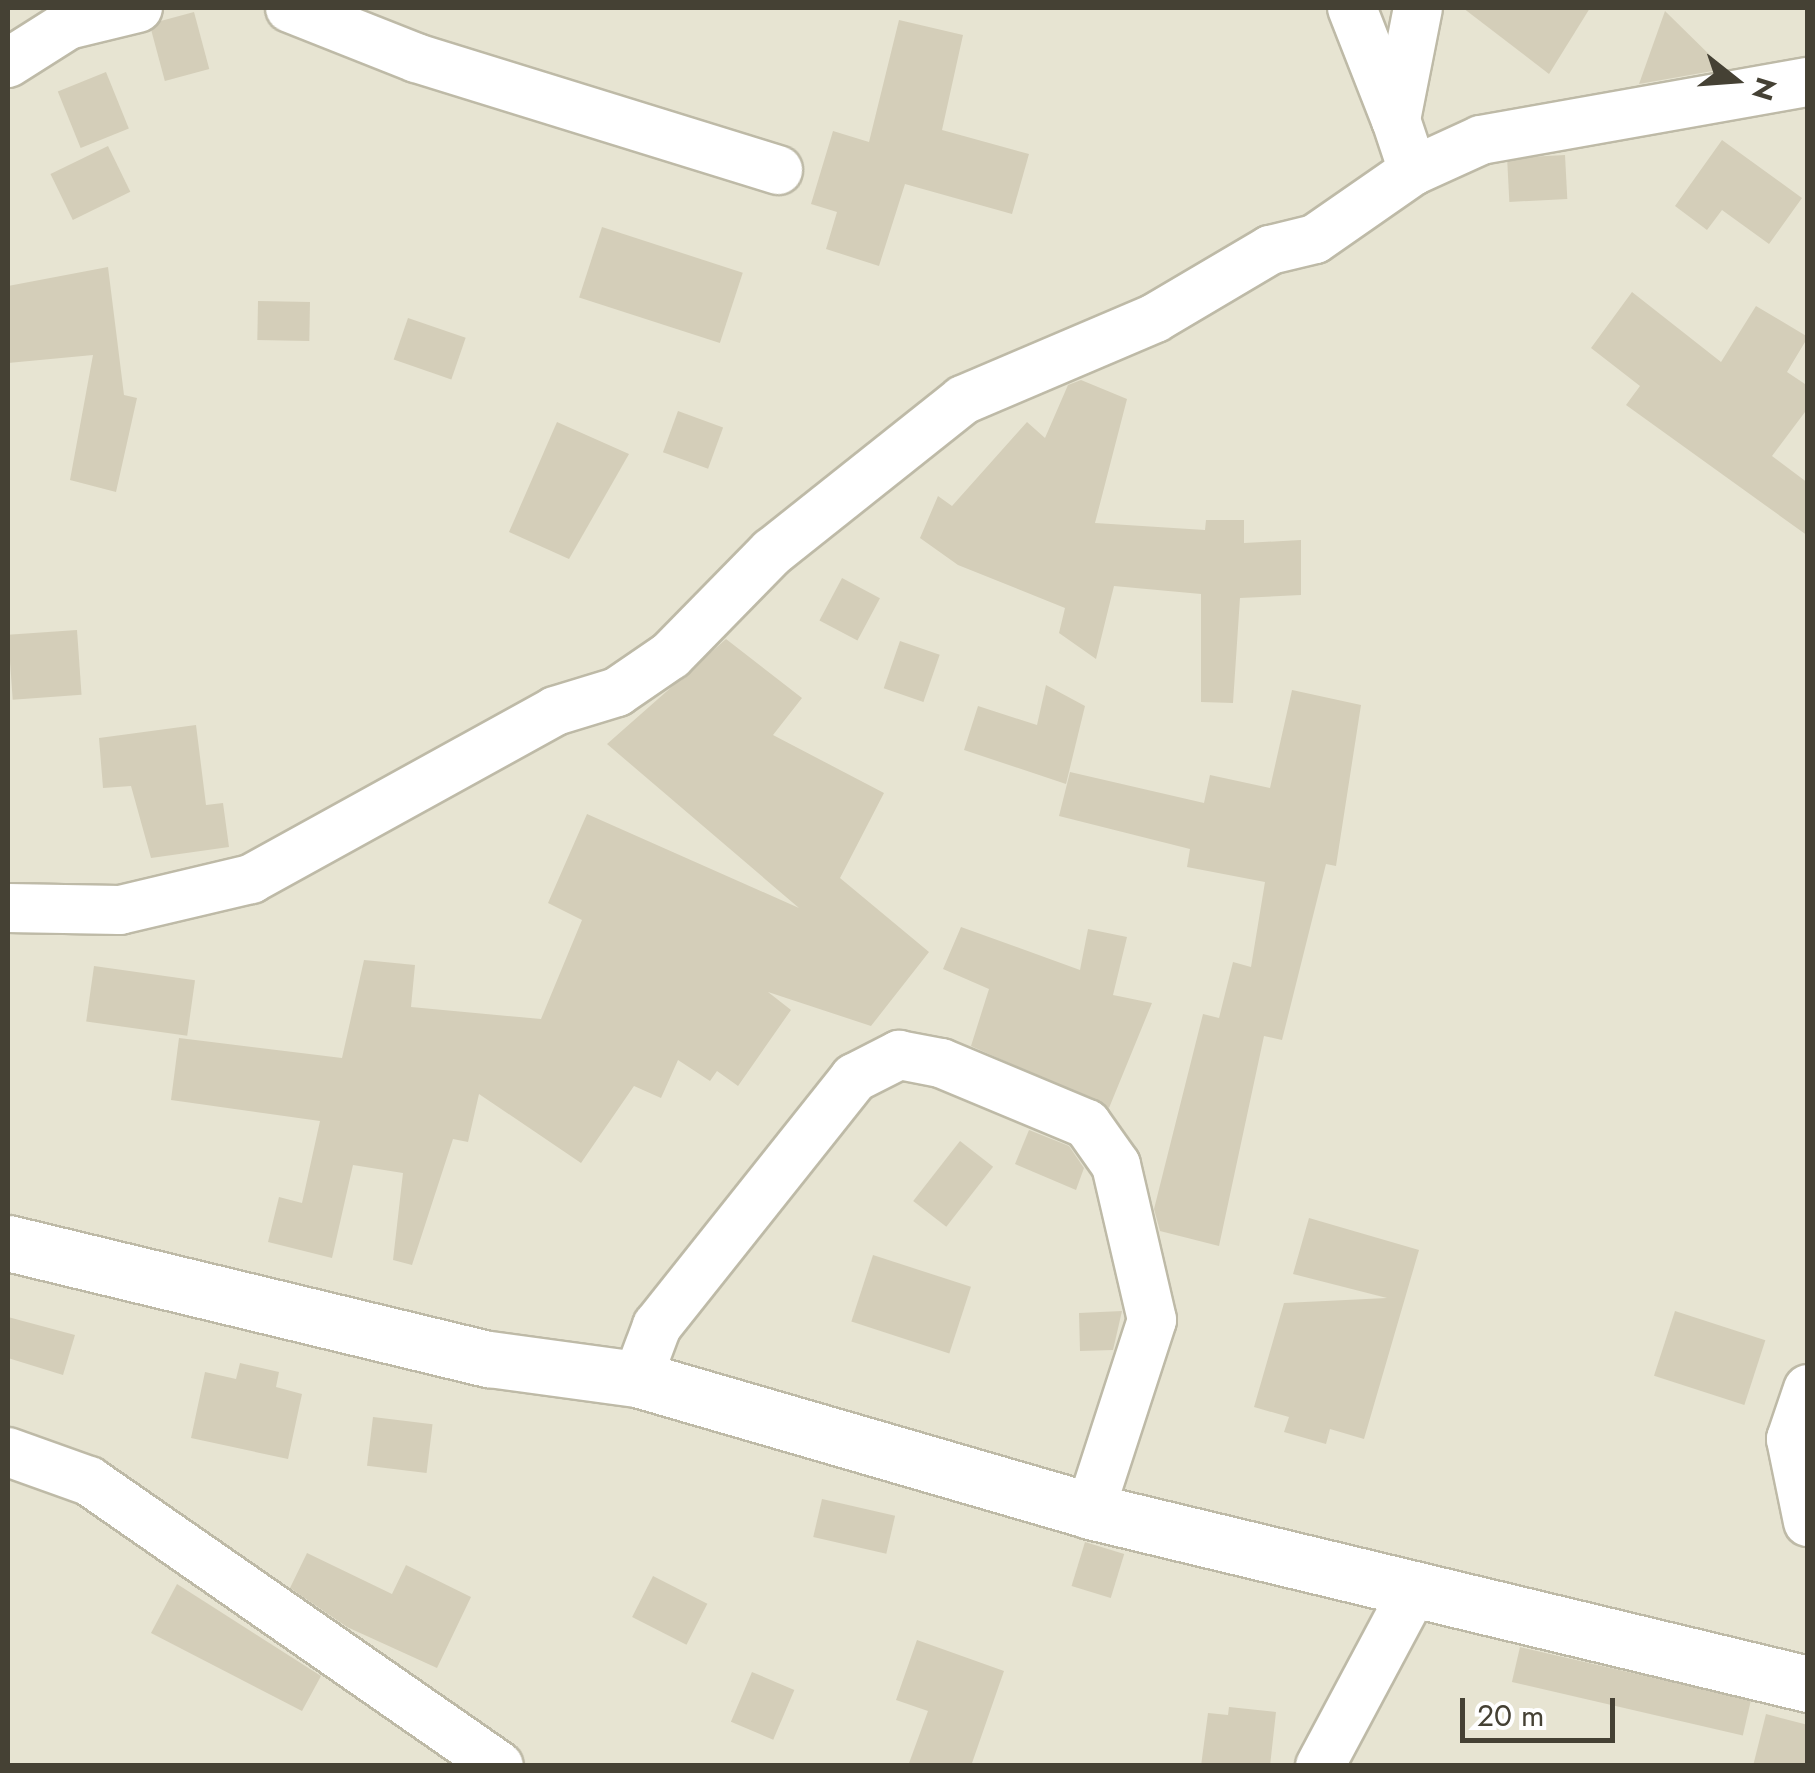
<!DOCTYPE html>
<html>
<head>
<meta charset="utf-8">
<style>
  body { margin:0 }
  #map { position:relative; width:1815px; height:1773px; overflow:hidden; background:#f3f1e4; font-family:Jost,sans-serif }
  div>[style] { position:absolute }
  [style*='--x'] { left:calc(var(--x)*1px); top:calc(var(--y)*1px); width:calc(var(--w)*1px); rotate:calc(var(--a)*1deg) }
  .residential>* { inset:0; background:#e7e4d2; transform-origin:0 0 }
  .building>* { inset:0; background:#d4ceb9; transform-origin:0 0 }
  .roads { filter:drop-shadow(2px 0 #bebaa7) drop-shadow(-2px 0 #bebaa7) drop-shadow(0 2px #bebaa7) drop-shadow(0 -2px #bebaa7) }
  .minor>* { height:48px; margin:-24px; padding:0 24px; transform-origin:24px; border-radius:24px; background:#fff }
  .tertiary>* { height:55px; margin:-27.5px; padding:0 27.5px; transform-origin:27.5px; border-radius:27.5px; background:#fff }
  span { translate:-50% -50%; white-space:nowrap; text-align:center; line-height:1.15; -webkit-text-stroke:8px #fff; paint-order:stroke }
  .frame { position:absolute; inset:0; border:10px solid #454134; pointer-events:none }
  .north { position:absolute; left:1685px; top:30px; width:100px; height:100px; -webkit-text-stroke:8px #fff; paint-order:stroke; rotate:107deg; font-size:28px; font-weight:700; line-height:40px; text-align:center; color:#454134 }
  .north::after { content:''; display:block; margin:auto; width:35px; height:45px; background:#454134; clip-path:polygon(50% 0,100% 100%,50% 72%,0 100%) }
  .scale { position:absolute; left:1460px; top:1698px; width:155px; height:45px; box-sizing:border-box; border:5px solid #454134; border-top:0; padding-left:12px; font-size:30px; line-height:35px; white-space:nowrap; color:#454134; -webkit-text-stroke:8px #fff; paint-order:stroke }
</style>
</head>
<body>
<div id="map">
  <div class="residential">
    <div style="left:8px;top:8px;width:1799px;height:1757px"></div>
  </div>
  <div class="building">
    <div style="clip-path:polygon(1463px 8px,1590px 8px,1549px 74px)"></div>
    <div style="clip-path:polygon(1665px 11px,1724px 69px,1639px 84px)"></div>
    <div style="left:194px;top:12px;width:59px;height:46px;rotate:75deg"></div>
    <div style="clip-path:polygon(899px 20px,963px 35px,942px 130px,1029px 154px,1012px 214px,905px 184px,879px 266px,826px 249px,837px 212px,811px 204px,833px 131px,869px 142px)"></div>
    <div style="left:106px;top:72px;width:61px;height:52px;rotate:68deg"></div>
    <div style="clip-path:polygon(1722px 140px,1802px 198px,1769px 244px,1722px 210px,1707px 230px,1675px 206px)"></div>
    <div style="left:108px;top:146px;width:51px;height:64px;rotate:64deg"></div>
    <div style="left:1565px;top:155px;width:44px;height:58px;rotate:87deg"></div>
    <div style="left:602px;top:227px;width:148px;height:74px;rotate:18deg"></div>
    <div style="clip-path:polygon(108px 267px,124px 395px,137px 398px,116px 492px,70px 480px,93px 355px,8px 363px,8px 286px)"></div>
    <div style="clip-path:polygon(1632px 292px,1721px 362px,1756px 306px,1808px 337px,1787px 372px,1808px 386px,1808px 408px,1772px 456px,1808px 483px,1808px 536px,1626px 405px,1640px 386px,1591px 348px)"></div>
    <div style="left:258px;top:301px;width:52px;height:39px;rotate:1deg"></div>
    <div style="left:408px;top:318px;width:61px;height:44px;rotate:19deg"></div>
    <div style="clip-path:polygon(1081px 380px,1127px 399px,1095px 523px,1205px 530px,1206px 520px,1244px 520px,1244px 543px,1301px 540px,1301px 595px,1240px 598px,1233px 703px,1201px 702px,1201px 594px,1114px 586px,1096px 659px,1059px 633px,1065px 608px,958px 565px,920px 538px,938px 496px,952px 506px,1027px 422px,1045px 438px,1068px 385px)"></div>
    <div style="left:678px;top:411px;width:48px;height:44px;rotate:20deg"></div>
    <div style="clip-path:polygon(557px 422px,629px 454px,569px 559px,509px 532px)"></div>
    <div style="left:842px;top:578px;width:43px;height:48px;rotate:28deg"></div>
    <div style="left:77px;top:630px;width:65px;height:69px;rotate:86deg"></div>
    <div style="clip-path:polygon(726px 639px,802px 698px,773px 735px,884px 793px,840px 878px,929px 952px,871px 1026px,768px 992px,791px 1010px,738px 1086px,717px 1071px,710px 1081px,678px 1060px,661px 1098px,634px 1086px,581px 1163px,479px 1094px,468px 1142px,453px 1139px,412px 1265px,393px 1260px,403px 1173px,353px 1165px,332px 1258px,268px 1242px,279px 1197px,302px 1203px,320px 1121px,171px 1100px,179px 1038px,342px 1058px,364px 960px,415px 965px,411px 1007px,541px 1019px,582px 920px,548px 903px,587px 814px,799px 908px,607px 744px)"></div>
    <div style="left:900px;top:641px;width:42px;height:50px;rotate:19deg"></div>
    <div style="clip-path:polygon(1046px 685px,1085px 706px,1066px 784px,964px 750px,978px 706px,1037px 725px)"></div>
    <div style="clip-path:polygon(1292px 690px,1361px 705px,1336px 866px,1326px 864px,1282px 1040px,1264px 1036px,1219px 1246px,1160px 1231px,1154px 1209px,1203px 1014px,1219px 1018px,1233px 962px,1251px 967px,1265px 882px,1187px 867px,1190px 849px,1059px 816px,1070px 772px,1204px 803px,1210px 775px,1270px 788px)"></div>
    <div style="clip-path:polygon(196px 725px,206px 805px,223px 803px,229px 847px,151px 858px,131px 786px,103px 788px,99px 738px)"></div>
    <div style="clip-path:polygon(961px 927px,1080px 970px,1088px 929px,1127px 937px,1113px 995px,1152px 1003px,1109px 1108px,971px 1046px,989px 989px,943px 969px)"></div>
    <div style="left:94px;top:966px;width:102px;height:56px;rotate:8deg"></div>
    <div style="clip-path:polygon(1029px 1130px,1069px 1146px,1084px 1168px,1076px 1190px,1015px 1164px)"></div>
    <div style="left:960px;top:1141px;width:42px;height:76px;rotate:38deg"></div>
    <div style="clip-path:polygon(1309px 1218px,1419px 1250px,1364px 1439px,1330px 1429px,1326px 1444px,1284px 1432px,1289px 1417px,1254px 1407px,1284px 1303px,1387px 1298px,1293px 1274px)"></div>
    <div style="left:873px;top:1255px;width:103px;height:70px;rotate:18deg"></div>
    <div style="clip-path:polygon(1122px 1311px,1113px 1350px,1080px 1351px,1079px 1313px)"></div>
    <div style="left:1675px;top:1311px;width:95px;height:68px;rotate:18deg"></div>
    <div style="clip-path:polygon(8px 1317px,75px 1335px,63px 1375px,8px 1358px)"></div>
    <div style="clip-path:polygon(240px 1363px,279px 1372px,276px 1387px,302px 1394px,288px 1459px,191px 1438px,205px 1372px,236px 1379px)"></div>
    <div style="left:373px;top:1417px;width:60px;height:49px;rotate:7deg"></div>
    <div style="left:822px;top:1499px;width:75px;height:39px;rotate:13deg"></div>
    <div style="left:1085px;top:1542px;width:41px;height:46px;rotate:17deg"></div>
    <div style="clip-path:polygon(307px 1553px,392px 1594px,406px 1565px,471px 1597px,437px 1668px,347px 1627px,290px 1588px)"></div>
    <div style="left:653px;top:1576px;width:61px;height:46px;rotate:27deg"></div>
    <div style="clip-path:polygon(177px 1584px,321px 1676px,302px 1711px,151px 1633px)"></div>
    <div style="clip-path:polygon(917px 1640px,1004px 1671px,971px 1766px,908px 1766px,928px 1711px,896px 1700px)"></div>
    <div style="left:1520px;top:1647px;width:237px;height:36px;rotate:13deg"></div>
    <div style="left:752px;top:1672px;width:46px;height:54px;rotate:23deg"></div>
    <div style="clip-path:polygon(1229px 1707px,1276px 1712px,1270px 1766px,1201px 1766px,1208px 1713px,1228px 1715px)"></div>
    <div style="clip-path:polygon(1766px 1714px,1808px 1725px,1808px 1766px,1753px 1766px)"></div>
  </div>
  <div class="roads">
    <div class="minor">
      <div style="--x:290;--y:8;--w:136;--a:21.6"></div>
      <div style="--x:416;--y:58;--w:379;--a:17.2"></div>
      <div style="--x:1352;--y:8;--w:120;--a:68.6"></div>
      <div style="--x:8;--y:63;--w:71;--a:-32.3"></div>
      <div style="--x:68;--y:25;--w:72;--a:-13.7"></div>
      <div style="--x:1413;--y:171;--w:54;--a:-108.4"></div>
      <div style="--x:1396;--y:120;--w:114;--a:-78.9"></div>
      <div style="--x:8;--y:908;--w:112;--a:1"></div>
      <div style="--x:120;--y:910;--w:135;--a:-13.3"></div>
      <div style="--x:251;--y:879;--w:347;--a:-28.9"></div>
      <div style="--x:555;--y:711;--w:65;--a:-17"></div>
      <div style="--x:617;--y:692;--w:65;--a:-34.4"></div>
      <div style="--x:671;--y:655;--w:144;--a:-45.6"></div>
      <div style="--x:772;--y:552;--w:244;--a:-38.5"></div>
      <div style="--x:963;--y:400;--w:209;--a:-23.1"></div>
      <div style="--x:1155;--y:318;--w:134;--a:-30.6"></div>
      <div style="--x:1270;--y:250;--w:46;--a:-13.7"></div>
      <div style="--x:1315;--y:239;--w:119;--a:-34.8"></div>
      <div style="--x:1413;--y:171;--w:75;--a:-24.5"></div>
      <div style="--x:1481;--y:140;--w:332;--a:-10.1"></div>
      <div style="--x:637;--y:1379;--w:57;--a:-69.3"></div>
      <div style="--x:657;--y:1326;--w:317;--a:-51.5"></div>
      <div style="--x:854;--y:1078;--w:51;--a:-27.1"></div>
      <div style="--x:899;--y:1055;--w:43;--a:10.8"></div>
      <div style="--x:941;--y:1063;--w:158;--a:22.7"></div>
      <div style="--x:1087;--y:1124;--w:50;--a:54.7"></div>
      <div style="--x:1116;--y:1165;--w:159;--a:76.9"></div>
      <div style="--x:1152;--y:1320;--w:201;--a:108"></div>
      <div style="--x:1808;--y:1389;--w:53;--a:108.8"></div>
      <div style="--x:1791;--y:1439;--w:85;--a:78.4"></div>
      <div style="--x:8;--y:1452;--w:86;--a:19.7"></div>
      <div style="--x:89;--y:1481;--w:499;--a:34.8"></div>
      <div style="--x:1320;--y:1766;--w:202;--a:-61.9"></div>
    </div>
    <div class="tertiary">
      <div style="--x:8;--y:1243;--w:495;--a:13.6"></div>
      <div style="--x:489;--y:1359;--w:149;--a:7.7"></div>
      <div style="--x:637;--y:1379;--w:472;--a:16.2"></div>
      <div style="--x:1090;--y:1511;--w:739;--a:13.55"></div>
    </div>
  </div>
  <div class="frame"></div>
  <div class="north">N</div>
  <div class="scale">20 m</div>
</div>
</body>
</html>
